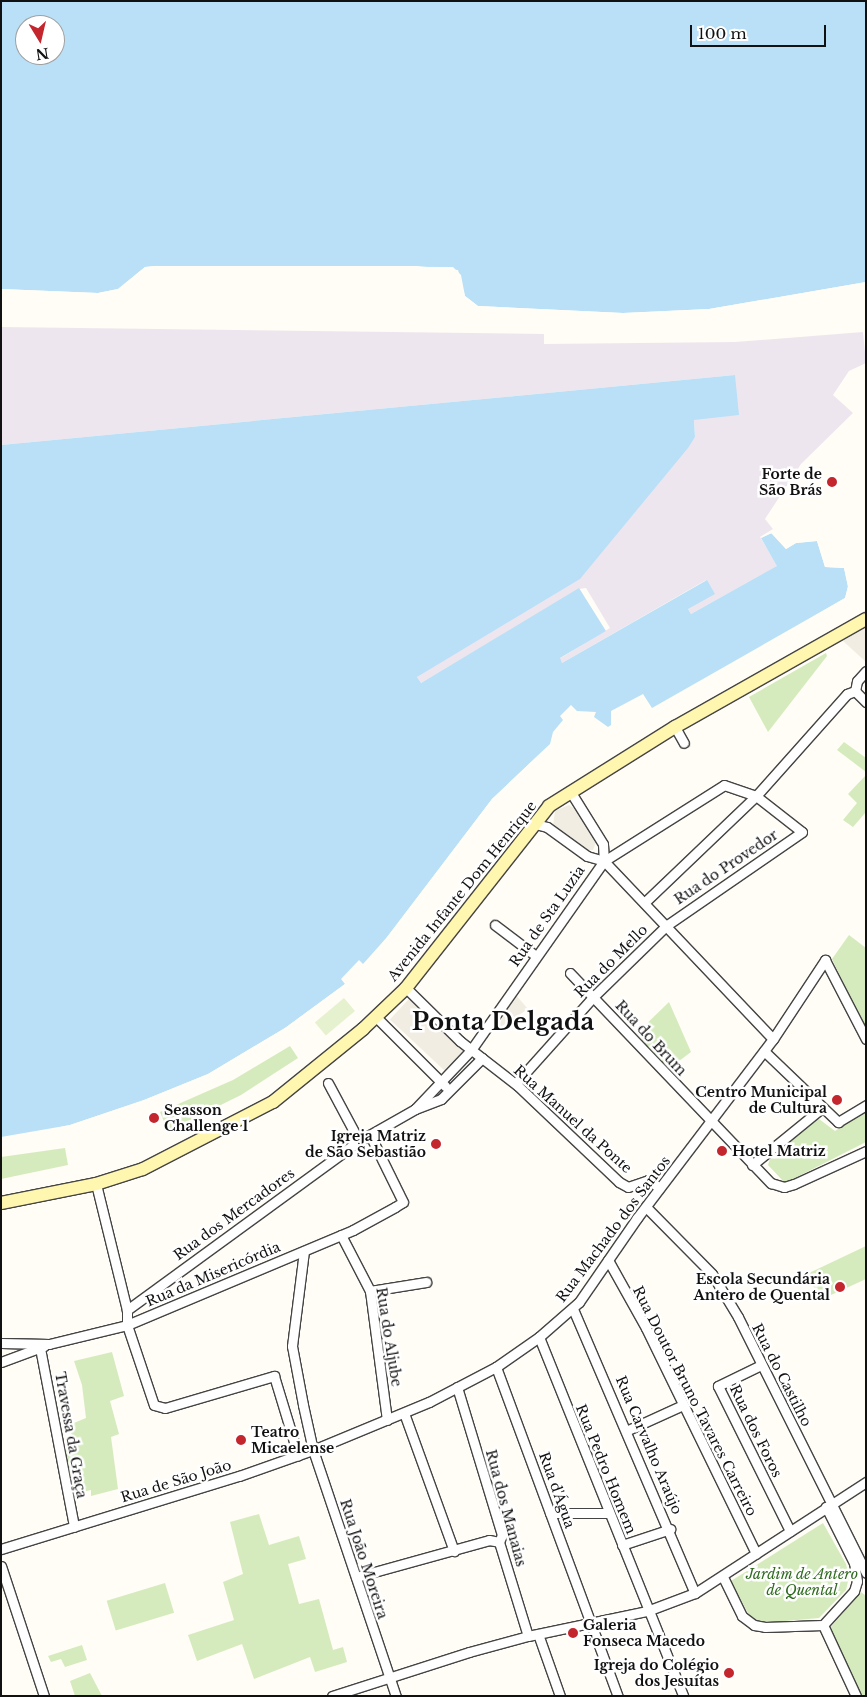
<!DOCTYPE html>
<html>
<head>
<meta charset="utf-8">
<style>
  body { margin:0 }
  #map { position:relative; width:867px; height:1697px; overflow:hidden; background:#fffdf5; font-family:"Libre Baskerville",serif }
  div>[style] { position:absolute }
  [style*='--x'] { left:calc(var(--x)*1px); top:calc(var(--y)*1px); width:calc(var(--w)*1px); rotate:calc(var(--a)*1deg) }
  .industrial>* { inset:0; background:#eee6ef }
  .green>* { inset:0; background:#d5ebbd; transform-origin:0 0 }
  .pitch>* { inset:0; background:#e6f2cf; transform-origin:0 0 }
  .plaza>* { inset:0; background:#f1ede2; transform-origin:0 0 }
  .water>* { inset:0; background:#b9e0f7 }
  .pier>* { inset:0; background:#fffdf5 }
  .roads { filter:drop-shadow(1px 0 #444) drop-shadow(-1px 0 #444) drop-shadow(0 1px #444) drop-shadow(0 -1px #444) }
  .street>* { height:9px; margin:-4.5px; padding:0 4.5px; transform-origin:4.5px; border-radius:4.5px; background:#fff }
  .secondary>* { height:12px; margin:-6px; padding:0 6px; transform-origin:6px; border-radius:6px; background:#fff6b0 }
  .dots>* { width:14px; height:14px; translate:-50% -50%; box-sizing:border-box; border:2px solid #fff; border-radius:50% }
  span { translate:-50% -50%; white-space:nowrap; text-align:center; line-height:1.15; -webkit-text-stroke:5px #fff; paint-order:stroke }
  .poi-label { font-size:14px; color:#111; font-weight:700 }
  .right { translate:-100% -50%; text-align:right }
  .left { translate:0 -50%; text-align:left }
  .street-label { font-size:14px; color:#111 }
  .park-label { font-size:14px; color:#2f6b1f; font-style:italic }
  .town-label { font-size:24px; color:#111; font-weight:700 }
  .frame { position:absolute; inset:0; border:2px solid #111; pointer-events:none }
  .north { position:absolute; left:15px; top:15px; width:50px; height:50px; box-sizing:border-box; background:#fff; border:1px solid #a0a0a0; border-radius:50%; rotate:171deg; font-size:14px; font-weight:700; line-height:20px; text-align:center; color:#111 }
  .north::after { content:''; display:block; margin:auto; width:18px; height:22px; background:#c4262e; clip-path:polygon(50% 0,100% 100%,50% 72%,0 100%) }
  .scale { position:absolute; left:690px; top:25px; width:136px; height:22px; box-sizing:border-box; border:2px solid #111; border-top:0; padding-left:6px; font-size:15px; line-height:18px; white-space:nowrap; color:#111; -webkit-text-stroke:4px #fff; paint-order:stroke }
</style>
</head>
<body>
<div id="map">
  <div class="industrial">
    <div style="clip-path:polygon(1px 327px,544px 334px,544px 344px,735px 342px,863px 332px,866px 363px,849px 371px,833px 395px,853px 413px,801px 464px,765px 519px,773px 529px,760px 537px,778px 566px,691px 614px,688px 609px,706px 580px,562px 663px,559px 659px,610px 628px,586px 588px,579px 589px,421px 683px,417px 677px,687px 447px,695px 437px,694px 420px,735px 375px,1px 445px)"></div>
  </div>
  <div class="green">
    <div style="clip-path:polygon(826px 653px,827px 656px,768px 732px,749px 697px)"></div>
    <div style="clip-path:polygon(844px 742px,866px 758px,866px 772px,837px 750px)"></div>
    <div style="clip-path:polygon(866px 775px,866px 812px,853px 827px,843px 820px,857px 803px,848px 794px)"></div>
    <div style="clip-path:polygon(849px 935px,866px 948px,866px 1031px,832px 959px)"></div>
    <div style="clip-path:polygon(669px 1002px,691px 1052px,667px 1070px,635px 1035px)"></div>
    <div style="clip-path:polygon(290px 1046px,298px 1058px,241px 1095px,168px 1131px,160px 1112px,233px 1080px)"></div>
    <div style="clip-path:polygon(866px 1111px,866px 1142px,785px 1183px,768px 1165px,772px 1153px,819px 1119px,835px 1131px)"></div>
    <div style="clip-path:polygon(65px 1148px,68px 1165px,1px 1179px,1px 1157px)"></div>
    <div style="clip-path:polygon(866px 1246px,866px 1279px,820px 1300px,807px 1274px)"></div>
    <div style="clip-path:polygon(112px 1352px,124px 1396px,110px 1401px,119px 1434px,111px 1437px,118px 1489px,91px 1496px,91px 1490px,73px 1494px,64px 1451px,75px 1447px,69px 1425px,86px 1418px,82px 1385px,74px 1361px)"></div>
    <div style="clip-path:polygon(259px 1514px,269px 1545px,299px 1536px,306px 1559px,288px 1564px,299px 1604px,319px 1599px,333px 1650px,343px 1647px,347px 1662px,315px 1672px,310px 1657px,254px 1679px,242px 1644px,197px 1661px,188px 1635px,234px 1620px,223px 1582px,243px 1574px,230px 1522px)"></div>
    <div style="clip-path:polygon(823px 1523px,846px 1564px,849px 1577px,846px 1590px,819px 1618px,764px 1623px,750px 1617px,731px 1581px)"></div>
    <div style="left:165px;top:1583px;width:31px;height:61px;rotate:73deg"></div>
    <div style="clip-path:polygon(861px 1592px,866px 1596px,866px 1696px,861px 1696px,829px 1629px)"></div>
    <div style="clip-path:polygon(82px 1645px,87px 1660px,65px 1667px,61px 1659px,51px 1662px,48px 1656px)"></div>
    <div style="clip-path:polygon(90px 1673px,102px 1696px,75px 1696px,70px 1681px)"></div>
  </div>
  <div class="pitch">
    <div style="left:344px;top:998px;width:17px;height:38px;rotate:50deg"></div>
  </div>
  <div class="plaza">
    <div style="clip-path:polygon(866px 626px,866px 662px,843px 641px)"></div>
    <div style="clip-path:polygon(569px 805px,581px 813px,596px 842px,593px 850px,586px 850px,559px 834px,553px 826px,555px 811px)"></div>
    <div style="clip-path:polygon(515px 994px,528px 1009px,496px 1030px)"></div>
    <div style="left:409px;top:999px;width:75px;height:28px;rotate:43deg"></div>
  </div>
  <div class="water">
    <div style="clip-path:polygon(evenodd,1px 1px,866px 1px,866px 282px,709px 309px,623px 313px,478px 306px,465px 296px,458px 270px,417px 266px,155px 266px,145px 267px,118px 289px,98px 293px,1px 289px,1px 1px,25px 25px,55px 25px,55px 55px,25px 55px,25px 25px)"></div>
    <div style="clip-path:polygon(735px 375px,739px 415px,694px 420px,695px 437px,688px 448px,580px 579px,417px 677px,421px 683px,579px 588px,606px 631px,560px 658px,562px 663px,707px 580px,715px 594px,688px 609px,691px 614px,777px 566px,761px 538px,771px 533px,786px 549px,796px 543px,817px 541px,825px 567px,844px 568px,848px 587px,845px 598px,652px 708px,643px 694px,611px 711px,611px 725px,608px 727px,594px 717px,596px 712px,577px 711px,571px 705px,560px 716px,563px 720px,553px 732px,550px 744px,492px 799px,388px 936px,363px 964px,359px 960px,341px 979px,345px 984px,285px 1028px,208px 1074px,144px 1100px,70px 1125px,1px 1137px,1px 445px)"></div>
  </div>
  <div class="pier">
    <div style="clip-path:polygon(155px 266px,453px 267px,461px 275px,465px 296px,478px 306px,623px 313px,709px 309px,866px 282px,866px 285px,709px 312px,623px 316px,477px 309px,463px 298px,456px 272px,417px 268px,155px 268px,146px 269px,119px 292px,99px 295px,1px 292px,1px 289px,98px 293px,118px 289px,145px 267px)"></div>
    <div style="clip-path:polygon(772px 530px,787px 546px,796px 541px,819px 539px,827px 564px,846px 567px,851px 587px,847px 599px,653px 711px,845px 598px,848px 586px,844px 568px,825px 567px,817px 541px,796px 543px,786px 549px,772px 533px,761px 538px)"></div>
    <div style="clip-path:polygon(550px 744px,494px 800px,404px 921px,365px 966px,492px 799px)"></div>
    <div style="clip-path:polygon(345px 984px,347px 985px,287px 1030px,209px 1076px,145px 1103px,71px 1127px,1px 1140px,70px 1125px,144px 1100px,208px 1074px,285px 1028px)"></div>
  </div>
  <div class="roads">
    <div class="street">
      <div style="--x:866;--y:671;--w:13;--a:132"></div>
      <div style="--x:857;--y:681;--w:10;--a:101"></div>
      <div style="--x:855;--y:691;--w:16;--a:45"></div>
      <div style="--x:675;--y:727;--w:18;--a:61"></div>
      <div style="--x:570;--y:791;--w:62;--a:58.1"></div>
      <div style="--x:603;--y:844;--w:17;--a:87"></div>
      <div style="--x:535;--y:824;--w:12;--a:14"></div>
      <div style="--x:547;--y:827;--w:49;--a:35.9"></div>
      <div style="--x:587;--y:856;--w:18;--a:16"></div>
      <div style="--x:604;--y:861;--w:245;--a:46.5"></div>
      <div style="--x:645;--y:902;--w:153;--a:-43.7"></div>
      <div style="--x:756;--y:796;--w:137;--a:-48.3"></div>
      <div style="--x:847;--y:694;--w:9;--a:-21"></div>
      <div style="--x:495;--y:925;--w:51;--a:37.1"></div>
      <div style="--x:570;--y:973;--w:291;--a:46.3"></div>
      <div style="--x:771;--y:1183;--w:14;--a:17"></div>
      <div style="--x:784;--y:1187;--w:10;--a:-17"></div>
      <div style="--x:794;--y:1184;--w:79;--a:-24.6"></div>
      <div style="--x:406;--y:988;--w:76;--a:44.5"></div>
      <div style="--x:460;--y:1041;--w:73;--a:37.8"></div>
      <div style="--x:518;--y:1086;--w:139;--a:43.5"></div>
      <div style="--x:619;--y:1182;--w:10;--a:29"></div>
      <div style="--x:628;--y:1187;--w:21;--a:-19"></div>
      <div style="--x:648;--y:1180;--w:14;--a:34"></div>
      <div style="--x:376;--y:1017;--w:98;--a:45"></div>
      <div style="--x:764;--y:1051;--w:103;--a:43.8"></div>
      <div style="--x:838;--y:1122;--w:33;--a:-31"></div>
      <div style="--x:328;--y:1083;--w:66;--a:61.9"></div>
      <div style="--x:415;--y:1109;--w:81;--a:-46.5"></div>
      <div style="--x:471;--y:1050;--w:231;--a:-54.9"></div>
      <div style="--x:604;--y:861;--w:142;--a:-32.3"></div>
      <div style="--x:724;--y:785;--w:34;--a:19"></div>
      <div style="--x:756;--y:796;--w:58;--a:38"></div>
      <div style="--x:802;--y:832;--w:164;--a:145.4"></div>
      <div style="--x:667;--y:925;--w:103;--a:135.8"></div>
      <div style="--x:593;--y:997;--w:115;--a:131.8"></div>
      <div style="--x:752;--y:1165;--w:90;--a:-39.2"></div>
      <div style="--x:96;--y:1184;--w:130;--a:76.2"></div>
      <div style="--x:127;--y:1310;--w:15;--a:90"></div>
      <div style="--x:127;--y:1325;--w:84;--a:71.4"></div>
      <div style="--x:154;--y:1405;--w:11;--a:15"></div>
      <div style="--x:165;--y:1408;--w:114;--a:-16.4"></div>
      <div style="--x:274;--y:1376;--w:83;--a:73.1"></div>
      <div style="--x:646;--y:1207;--w:94;--a:45.4"></div>
      <div style="--x:712;--y:1274;--w:50;--a:58.8"></div>
      <div style="--x:738;--y:1317;--w:286;--a:63.4"></div>
      <div style="--x:341;--y:1235;--w:63;--a:62.6"></div>
      <div style="--x:370;--y:1291;--w:130;--a:82.5"></div>
      <div style="--x:304;--y:1251;--w:96;--a:97.2"></div>
      <div style="--x:292;--y:1346;--w:60;--a:79.4"></div>
      <div style="--x:303;--y:1405;--w:46;--a:77.5"></div>
      <div style="--x:313;--y:1450;--w:260;--a:71.4"></div>
      <div style="--x:608;--y:1260;--w:78;--a:60.8"></div>
      <div style="--x:646;--y:1328;--w:251;--a:64"></div>
      <div style="--x:370;--y:1291;--w:57;--a:-9.1"></div>
      <div style="--x:573;--y:1309;--w:309;--a:66.8"></div>
      <div style="--x:127;--y:1310;--w:287;--a:-36.1"></div>
      <div style="--x:359;--y:1141;--w:64;--a:-29.7"></div>
      <div style="--x:415;--y:1109;--w:28;--a:-21"></div>
      <div style="--x:441;--y:1099;--w:58;--a:-45"></div>
      <div style="--x:539;--y:1337;--w:387;--a:68.1"></div>
      <div style="--x:1;--y:1343;--w:48;--a:1.2"></div>
      <div style="--x:49;--y:1344;--w:80;--a:-13.7"></div>
      <div style="--x:127;--y:1325;--w:245;--a:-22.8"></div>
      <div style="--x:353;--y:1230;--w:48;--a:-28.7"></div>
      <div style="--x:395;--y:1207;--w:9;--a:-32"></div>
      <div style="--x:403;--y:1202;--w:75;--a:-116.2"></div>
      <div style="--x:40;--y:1348;--w:182;--a:79.2"></div>
      <div style="--x:1;--y:1362;--w:46;--a:-20.4"></div>
      <div style="--x:761;--y:1365;--w:48;--a:154"></div>
      <div style="--x:718;--y:1386;--w:162;--a:63.6"></div>
      <div style="--x:496;--y:1367;--w:351;--a:69.7"></div>
      <div style="--x:457;--y:1387;--w:155;--a:73.1"></div>
      <div style="--x:502;--y:1535;--w:8;--a:113"></div>
      <div style="--x:404;--y:1413;--w:147;--a:70.1"></div>
      <div style="--x:628;--y:1430;--w:60;--a:-24.4"></div>
      <div style="--x:550;--y:1513;--w:59;--a:0"></div>
      <div style="--x:499;--y:1542;--w:98;--a:72.9"></div>
      <div style="--x:622;--y:1545;--w:51;--a:-18.4"></div>
      <div style="--x:1;--y:1549;--w:249;--a:-17.1"></div>
      <div style="--x:239;--y:1476;--w:78;--a:-19.4"></div>
      <div style="--x:313;--y:1450;--w:126;--a:-22.5"></div>
      <div style="--x:429;--y:1402;--w:76;--a:-27.6"></div>
      <div style="--x:496;--y:1367;--w:52;--a:-34.9"></div>
      <div style="--x:539;--y:1337;--w:53;--a:-41.2"></div>
      <div style="--x:579;--y:1302;--w:102;--a:-55.4"></div>
      <div style="--x:637;--y:1218;--w:225;--a:-52.8"></div>
      <div style="--x:773;--y:1039;--w:95;--a:-56.6"></div>
      <div style="--x:825;--y:960;--w:89;--a:62.6"></div>
      <div style="--x:1;--y:1566;--w:137;--a:71.7"></div>
      <div style="--x:356;--y:1577;--w:138;--a:-15.5"></div>
      <div style="--x:489;--y:1540;--w:10;--a:11"></div>
      <div style="--x:723;--y:1577;--w:43;--a:64"></div>
      <div style="--x:742;--y:1616;--w:15;--a:37"></div>
      <div style="--x:754;--y:1625;--w:11;--a:10"></div>
      <div style="--x:765;--y:1627;--w:58;--a:-2"></div>
      <div style="--x:823;--y:1625;--w:46;--a:-47.6"></div>
      <div style="--x:854;--y:1591;--w:10;--a:-73"></div>
      <div style="--x:857;--y:1581;--w:18;--a:-99"></div>
      <div style="--x:854;--y:1563;--w:63;--a:-116.6"></div>
      <div style="--x:823;--y:1625;--w:78;--a:65.1"></div>
      <div style="--x:538;--y:1634;--w:66;--a:70.5"></div>
      <div style="--x:332;--y:1696;--w:144;--a:-17.8"></div>
      <div style="--x:469;--y:1652;--w:61;--a:-15.2"></div>
      <div style="--x:528;--y:1636;--w:122;--a:-11.9"></div>
      <div style="--x:647;--y:1611;--w:51;--a:-20.6"></div>
      <div style="--x:695;--y:1593;--w:204;--a:-33"></div>
    </div>
    <div class="secondary">
      <div style="--x:1;--y:1203;--w:97;--a:-11.3"></div>
      <div style="--x:96;--y:1184;--w:49;--a:-17.7"></div>
      <div style="--x:143;--y:1169;--w:146;--a:-27.3"></div>
      <div style="--x:273;--y:1102;--w:116;--a:-39"></div>
      <div style="--x:363;--y:1029;--w:59;--a:-43.6"></div>
      <div style="--x:406;--y:988;--w:231;--a:-51.8"></div>
      <div style="--x:549;--y:806;--w:149;--a:-32.1"></div>
      <div style="--x:675;--y:727;--w:219;--a:-29.5"></div>
    </div>
  </div>
  <div class="dots">
    <div style="left:832px;top:482px;background:#c4262e"></div>
    <div style="left:837px;top:1100px;background:#c4262e"></div>
    <div style="left:154px;top:1118px;background:#c4262e"></div>
    <div style="left:436px;top:1144px;background:#c4262e"></div>
    <div style="left:722px;top:1151px;background:#c4262e"></div>
    <div style="left:840px;top:1287px;background:#c4262e"></div>
    <div style="left:241px;top:1440px;background:#c4262e"></div>
    <div style="left:573px;top:1633px;background:#c4262e"></div>
    <div style="left:729px;top:1673px;background:#c4262e"></div>
  </div>
  <div class="poi-label">
    <span class="right" style="left:822px;top:482px">Forte de<br>São Brás</span>
    <span class="right" style="left:827px;top:1100px">Centro Municipal<br>de Cultura</span>
    <span class="left" style="left:164px;top:1118px">Seasson<br>Challenge 1</span>
    <span class="right" style="left:426px;top:1144px">Igreja Matriz<br>de São Sebastião</span>
    <span class="left" style="left:732px;top:1151px">Hotel Matriz</span>
    <span class="right" style="left:830px;top:1287px">Escola Secundária<br>Antero de Quental</span>
    <span class="left" style="left:251px;top:1440px">Teatro<br>Micaelense</span>
    <span class="left" style="left:583px;top:1633px">Galeria<br>Fonseca Macedo</span>
    <span class="right" style="left:719px;top:1673px">Igreja do Colégio<br>dos Jesuítas</span>
  </div>
  <div class="street-label">
    <span style="left:726px;top:867px;rotate:-34deg">Rua do Provedor</span>
    <span style="left:462px;top:891px;rotate:-51deg">Avenida Infante Dom Henrique</span>
    <span style="left:547px;top:916px;rotate:-55deg">Rua de Sta Luzia</span>
    <span style="left:611px;top:961px;rotate:-45deg">Rua do Mello</span>
    <span style="left:651px;top:1038px;rotate:47deg">Rua do Brum</span>
    <span style="left:573px;top:1119px;rotate:42deg">Rua Manuel da Ponte</span>
    <span style="left:234px;top:1214px;rotate:-36deg">Rua dos Mercadores</span>
    <span style="left:613px;top:1229px;rotate:-53deg">Rua Machado dos Santos</span>
    <span style="left:213px;top:1274px;rotate:-23deg">Rua da Misericórdia</span>
    <span style="left:389px;top:1337px;rotate:81deg">Rua do Aljube</span>
    <span style="left:782px;top:1375px;rotate:63deg">Rua do Castilho</span>
    <span style="left:695px;top:1401px;rotate:63deg">Rua Doutor Bruno Tavares Carreiro</span>
    <span style="left:756px;top:1431px;rotate:64deg">Rua dos Foros</span>
    <span style="left:71px;top:1435px;rotate:80deg">Travessa da Graça</span>
    <span style="left:649px;top:1445px;rotate:67deg">Rua Carvalho Araújo</span>
    <span style="left:606px;top:1469px;rotate:68deg">Rua Pedro Homem</span>
    <span style="left:176px;top:1481px;rotate:-17deg">Rua de São João</span>
    <span style="left:557px;top:1490px;rotate:70deg">Rua d'Água</span>
    <span style="left:506px;top:1508px;rotate:75deg">Rua dos Manaias</span>
    <span style="left:364px;top:1559px;rotate:72deg">Rua João Moreira</span>
  </div>
  <div class="park-label">
    <span style="left:802px;top:1582px">Jardim de Antero<br>de Quental</span>
  </div>
  <div class="town-label">
    <span style="left:503px;top:1022px">Ponta Delgada</span>
  </div>
  <div class="frame"></div>
  <div class="north">N</div>
  <div class="scale">100 m</div>
</div>
</body>
</html>
